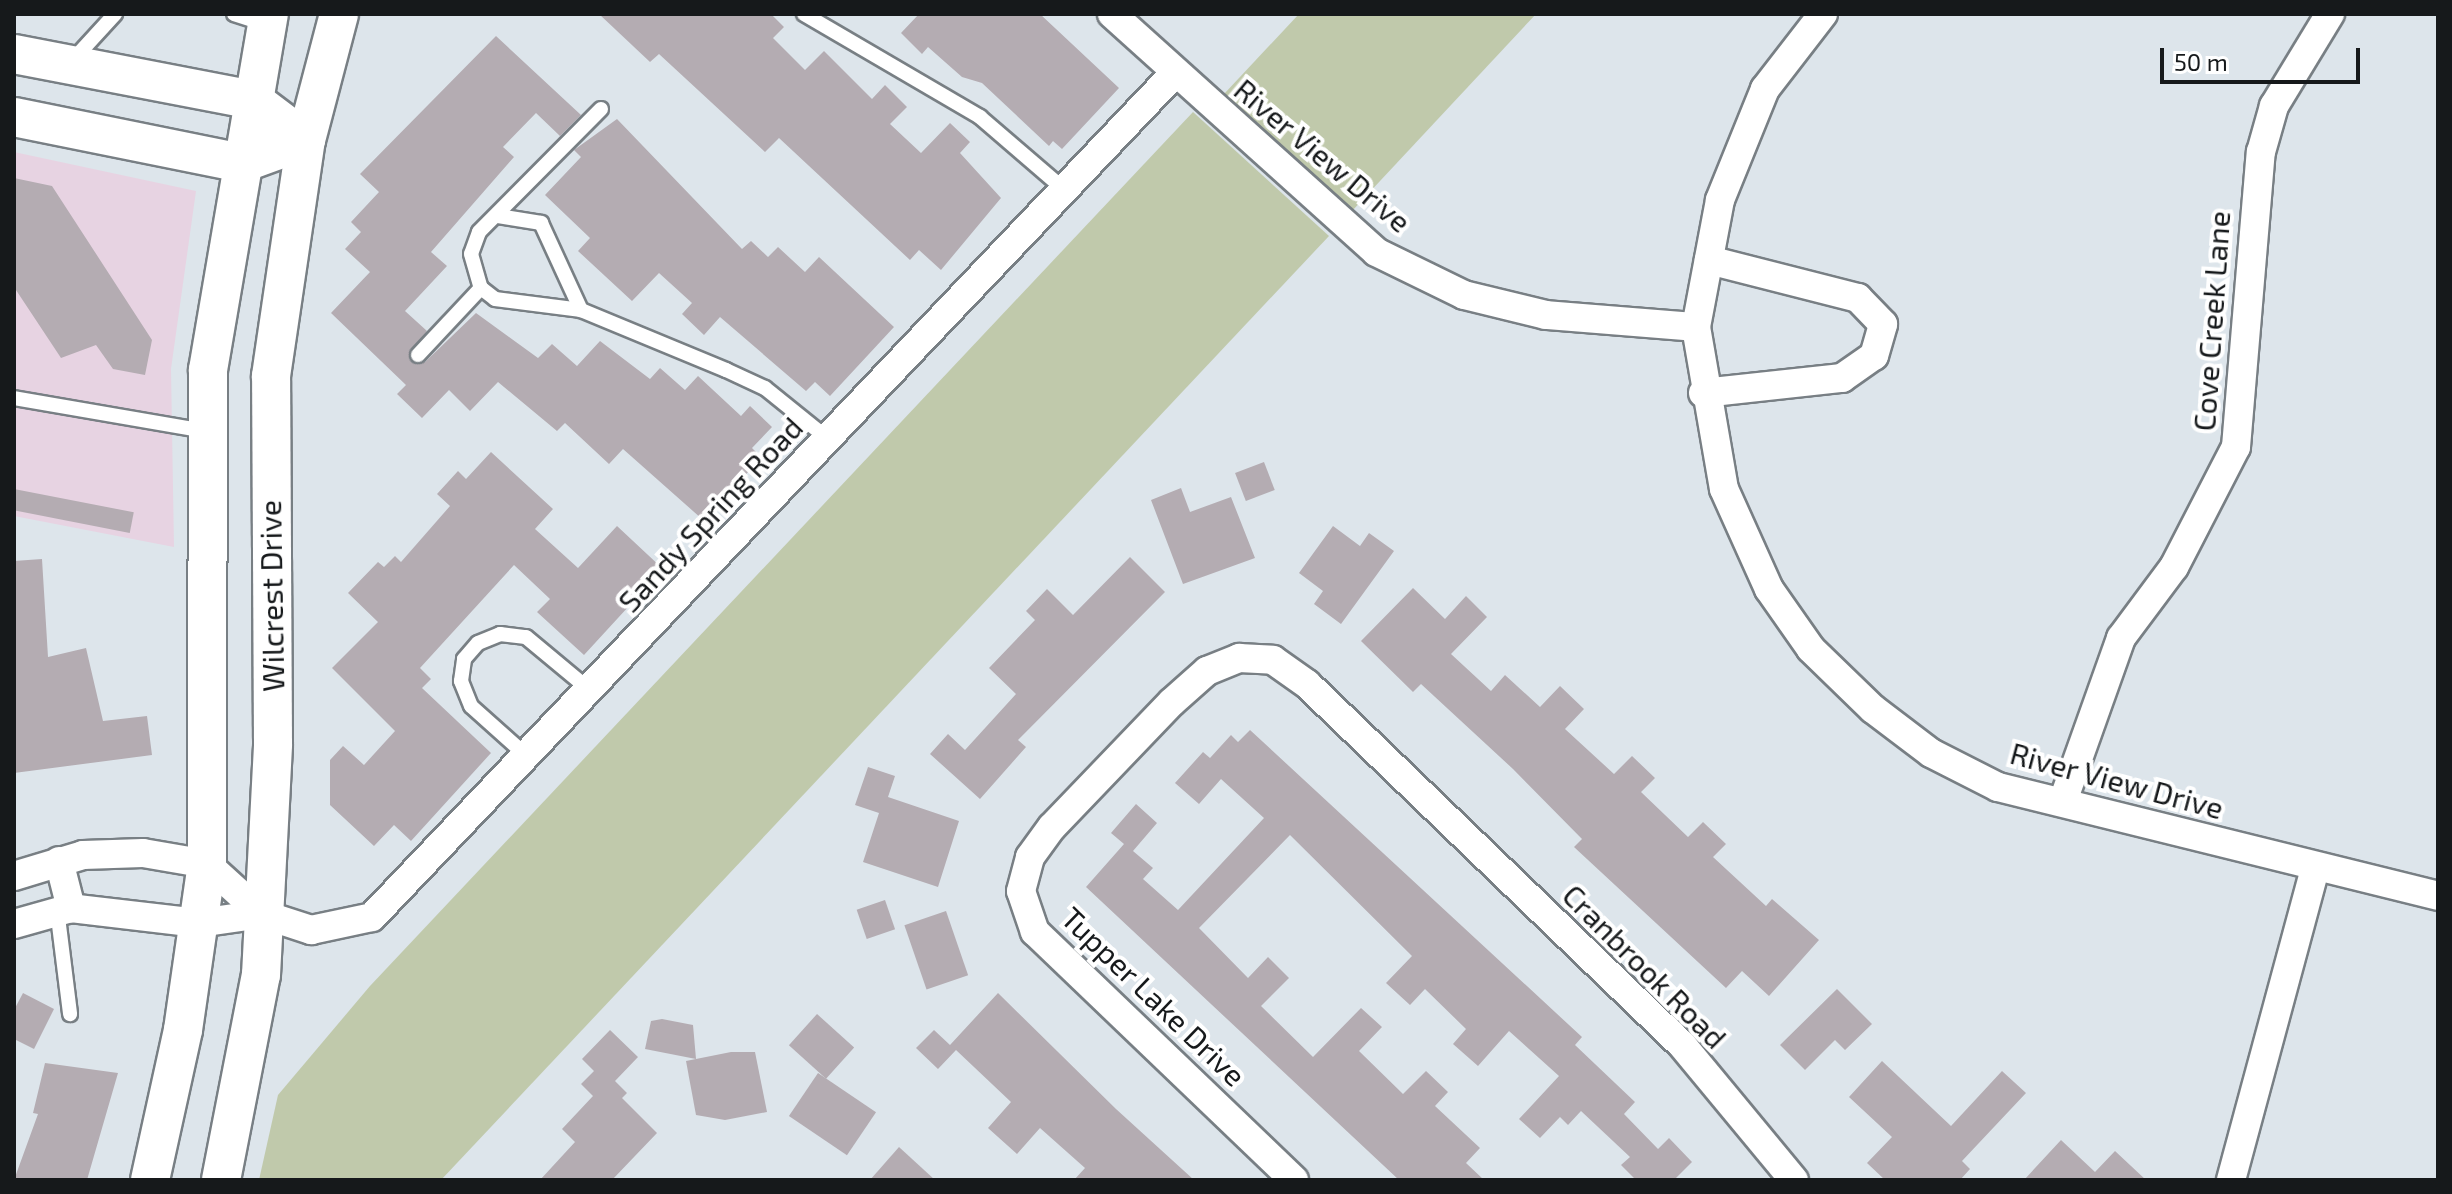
<!DOCTYPE html>
<html>
<head>
<meta charset="utf-8">
<style>
  body { margin:0 }
  #map { position:relative; width:2452px; height:1194px; overflow:hidden; background:#dde5eb; font-family:"Exo 2",sans-serif }
  div>[style] { position:absolute }
  [style*='--x'] { left:calc(var(--x)*1px); top:calc(var(--y)*1px); width:calc(var(--w)*1px); rotate:calc(var(--a)*1deg) }
  .commercial>* { inset:0; background:#e7d3e2 }
  .green>* { inset:0; background:#c0c9ab }
  .building>* { inset:0; background:#b4acb2; transform-origin:0 0 }
  .roads { filter:drop-shadow(2px 0 #787f84) drop-shadow(-2px 0 #787f84) drop-shadow(0 2px #787f84) drop-shadow(0 -2px #787f84) }
  .lane>* { height:14px; margin:-7px; padding:0 7px; transform-origin:7px; border-radius:7px; background:#fff }
  .street>* { height:28px; margin:-14px; padding:0 14px; transform-origin:14px; border-radius:14px; background:#fff }
  .secondary>* { height:38px; margin:-19px; padding:0 19px; transform-origin:19px; border-radius:19px; background:#fff }
  span { translate:-50% -50%; white-space:nowrap; text-align:center; line-height:1.15; -webkit-text-stroke:8px #fff; paint-order:stroke }
  .street-label { font-size:30px; color:#16191b }
  .frame { position:absolute; inset:0; border:16px solid #16191b; pointer-events:none }
  .scale { position:absolute; left:2160px; top:48px; width:200px; height:36px; box-sizing:border-box; border:4px solid #16191b; border-top:0; padding-left:10px; font-size:24px; line-height:28px; white-space:nowrap; color:#16191b; -webkit-text-stroke:6px #fff; paint-order:stroke }
</style>
</head>
<body>
<div id="map">
  <div class="commercial">
    <div style="clip-path:polygon(14px 152px,196px 191px,171px 369px,174px 547px,14px 516px)"></div>
  </div>
  <div class="green">
    <div style="clip-path:polygon(1299px 14px,1536px 14px,1352px 211px,1224px 94px)"></div>
    <div style="clip-path:polygon(1193px 112px,1329px 236px,441px 1180px,259px 1180px,278px 1095px,370px 986px)"></div>
  </div>
  <div class="building">
    <div style="clip-path:polygon(599px 14px,771px 14px,784px 27px,773px 38px,805px 70px,824px 51px,872px 99px,885px 85px,907px 107px,890px 124px,921px 153px,950px 123px,970px 142px,960px 153px,1001px 198px,941px 270px,919px 250px,910px 260px,779px 138px,765px 152px,659px 54px,650px 62px)"></div>
    <div style="clip-path:polygon(919px 14px,1040px 14px,1119px 88px,1062px 149px,1053px 141px,1049px 146px,982px 83px,962px 77px,928px 47px,922px 54px,901px 33px)"></div>
    <div style="clip-path:polygon(496px 36px,581px 115px,560px 136px,536px 113px,503px 147px,514px 157px,431px 252px,447px 266px,405px 311px,427px 331px,409px 359px,425px 362px,476px 313px,538px 358px,552px 344px,577px 366px,600px 341px,650px 379px,660px 368px,685px 390px,698px 376px,741px 416px,750px 406px,772px 427px,752px 448px,762px 458px,702px 519px,623px 449px,609px 464px,565px 423px,557px 431px,498px 382px,470px 411px,449px 390px,422px 418px,397px 394px,406px 385px,331px 313px,370px 272px,345px 249px,361px 232px,351px 222px,379px 192px,360px 174px)"></div>
    <div style="clip-path:polygon(617px 119px,742px 249px,751px 241px,768px 257px,778px 247px,805px 272px,819px 257px,894px 327px,830px 396px,815px 382px,806px 391px,720px 317px,704px 335px,682px 314px,692px 303px,659px 273px,632px 301px,578px 251px,590px 238px,545px 195px,581px 157px,574px 150px)"></div>
    <div style="clip-path:polygon(14px 178px,52px 186px,152px 340px,145px 375px,113px 369px,96px 345px,61px 358px,14px 287px)"></div>
    <div style="clip-path:polygon(491px 452px,553px 509px,535px 529px,578px 568px,617px 526px,663px 569px,584px 655px,537px 612px,550px 599px,514px 565px,420px 668px,431px 679px,422px 688px,491px 753px,411px 841px,394px 825px,374px 846px,330px 805px,330px 760px,343px 746px,364px 765px,395px 731px,332px 668px,378px 622px,348px 593px,378px 562px,384px 567px,395px 556px,401px 562px,450px 506px,437px 494px,458px 471px,466px 479px)"></div>
    <div style="left:1264px;top:462px;width:30px;height:31px;rotate:69deg"></div>
    <div style="clip-path:polygon(1181px 488px,1190px 512px,1231px 497px,1255px 558px,1183px 584px,1151px 500px)"></div>
    <div style="left:14px;top:489px;width:122px;height:21px;rotate:11deg"></div>
    <div style="clip-path:polygon(1333px 526px,1360px 546px,1369px 533px,1394px 551px,1341px 624px,1314px 604px,1323px 591px,1299px 573px)"></div>
    <div style="clip-path:polygon(1130px 557px,1165px 592px,1018px 740px,1026px 747px,980px 799px,930px 754px,948px 734px,965px 750px,1016px 694px,989px 668px,1035px 620px,1026px 611px,1047px 589px,1073px 615px)"></div>
    <div style="clip-path:polygon(42px 559px,48px 657px,86px 648px,103px 721px,147px 716px,152px 755px,14px 773px,14px 561px)"></div>
    <div style="clip-path:polygon(1413px 588px,1445px 619px,1466px 596px,1487px 617px,1451px 654px,1491px 691px,1505px 675px,1540px 707px,1560px 686px,1584px 709px,1565px 729px,1614px 774px,1632px 756px,1655px 778px,1641px 792px,1688px 837px,1703px 822px,1726px 844px,1713px 857px,1766px 906px,1772px 899px,1819px 940px,1769px 996px,1742px 971px,1726px 988px,1574px 847px,1582px 839px,1513px 769px,1421px 684px,1413px 692px,1361px 641px)"></div>
    <div style="clip-path:polygon(1250px 730px,1582px 1037px,1575px 1045px,1635px 1102px,1624px 1114px,1658px 1149px,1669px 1138px,1692px 1162px,1674px 1180px,1636px 1180px,1621px 1165px,1630px 1157px,1581px 1111px,1568px 1125px,1560px 1117px,1540px 1138px,1519px 1119px,1559px 1076px,1509px 1031px,1478px 1066px,1453px 1044px,1466px 1029px,1425px 989px,1410px 1005px,1386px 983px,1412px 956px,1290px 835px,1199px 928px,1248px 978px,1268px 957px,1289px 978px,1261px 1006px,1313px 1057px,1361px 1008px,1382px 1027px,1359px 1051px,1403px 1094px,1426px 1071px,1448px 1092px,1435px 1106px,1480px 1148px,1466px 1163px,1484px 1180px,1399px 1180px,1086px 887px,1124px 844px,1111px 833px,1136px 804px,1157px 823px,1133px 851px,1153px 868px,1143px 879px,1178px 910px,1264px 818px,1221px 779px,1199px 804px,1175px 783px,1203px 752px,1210px 758px,1231px 735px,1238px 742px)"></div>
    <div style="clip-path:polygon(868px 767px,895px 776px,888px 797px,959px 821px,938px 887px,863px 862px,879px 813px,855px 805px)"></div>
    <div style="left:885px;top:900px;width:31px;height:30px;rotate:71deg"></div>
    <div style="left:946px;top:911px;width:68px;height:44px;rotate:71deg"></div>
    <div style="clip-path:polygon(1837px 989px,1872px 1024px,1845px 1050px,1835px 1040px,1805px 1070px,1780px 1045px)"></div>
    <div style="clip-path:polygon(23px 993px,54px 1009px,34px 1049px,14px 1039px,14px 1010px)"></div>
    <div style="clip-path:polygon(998px 993px,1116px 1109px,1194px 1180px,1074px 1180px,1085px 1168px,1040px 1128px,1017px 1154px,988px 1128px,1011px 1102px,956px 1050px,938px 1069px,916px 1048px,934px 1030px,950px 1045px)"></div>
    <div style="left:817px;top:1014px;width:50px;height:42px;rotate:42deg"></div>
    <div style="clip-path:polygon(662px 1019px,693px 1025px,696px 1059px,645px 1049px,651px 1021px)"></div>
    <div style="clip-path:polygon(610px 1030px,638px 1057px,615px 1081px,627px 1093px,622px 1098px,657px 1133px,612px 1180px,540px 1180px,575px 1142px,562px 1129px,593px 1096px,581px 1084px,594px 1071px,582px 1059px)"></div>
    <div style="clip-path:polygon(731px 1052px,755px 1052px,767px 1112px,725px 1120px,696px 1115px,686px 1061px)"></div>
    <div style="clip-path:polygon(1882px 1061px,1951px 1126px,2002px 1071px,2026px 1093px,1962px 1161px,1970px 1169px,1960px 1180px,1885px 1180px,1867px 1163px,1892px 1137px,1849px 1097px)"></div>
    <div style="clip-path:polygon(45px 1063px,118px 1073px,87px 1180px,14px 1180px,38px 1114px,33px 1113px)"></div>
    <div style="left:818px;top:1073px;width:70px;height:52px;rotate:34deg"></div>
    <div style="clip-path:polygon(2061px 1140px,2095px 1172px,2115px 1151px,2146px 1180px,2024px 1180px)"></div>
    <div style="clip-path:polygon(899px 1147px,935px 1180px,870px 1180px)"></div>
  </div>
  <div class="roads">
    <div class="lane">
      <div style="--x:234;--y:14;--w:32;--a:18"></div>
      <div style="--x:804;--y:14;--w:204;--a:30.3"></div>
      <div style="--x:980;--y:117;--w:112;--a:40.7"></div>
      <div style="--x:72;--y:61;--w:64;--a:-47.5"></div>
      <div style="--x:601;--y:109;--w:173;--a:134.8"></div>
      <div style="--x:479;--y:232;--w:23;--a:110"></div>
      <div style="--x:471;--y:254;--w:35;--a:74"></div>
      <div style="--x:481;--y:288;--w:18;--a:38"></div>
      <div style="--x:495;--y:299;--w:87;--a:7.3"></div>
      <div style="--x:581;--y:310;--w:157;--a:22.5"></div>
      <div style="--x:726;--y:370;--w:43;--a:24.8"></div>
      <div style="--x:765;--y:388;--w:80;--a:38.9"></div>
      <div style="--x:498;--y:216;--w:44;--a:9.2"></div>
      <div style="--x:541;--y:223;--w:96;--a:65.3"></div>
      <div style="--x:418;--y:355;--w:92;--a:-46.8"></div>
      <div style="--x:14;--y:398;--w:195;--a:9.8"></div>
      <div style="--x:528;--y:757;--w:76;--a:-138.2"></div>
      <div style="--x:471;--y:706;--w:27;--a:-112"></div>
      <div style="--x:461;--y:681;--w:22;--a:-82"></div>
      <div style="--x:464;--y:659;--w:21;--a:-49"></div>
      <div style="--x:478;--y:643;--w:24;--a:-22"></div>
      <div style="--x:500;--y:634;--w:26;--a:7"></div>
      <div style="--x:526;--y:637;--w:85;--a:39.7"></div>
      <div style="--x:57;--y:909;--w:106;--a:82.9"></div>
    </div>
    <div class="street">
      <div style="--x:1112;--y:14;--w:355;--a:42"></div>
      <div style="--x:1376;--y:252;--w:98;--a:26"></div>
      <div style="--x:1464;--y:295;--w:84;--a:13.7"></div>
      <div style="--x:1546;--y:315;--w:150;--a:4.6"></div>
      <div style="--x:1823;--y:14;--w:95;--a:127.7"></div>
      <div style="--x:1765;--y:89;--w:120;--a:112.1"></div>
      <div style="--x:1720;--y:200;--w:129;--a:100.7"></div>
      <div style="--x:1696;--y:327;--w:164;--a:80.2"></div>
      <div style="--x:1724;--y:489;--w:110;--a:65.8"></div>
      <div style="--x:1769;--y:589;--w:73;--a:55"></div>
      <div style="--x:1811;--y:649;--w:86;--a:44.1"></div>
      <div style="--x:1873;--y:709;--w:73;--a:37.2"></div>
      <div style="--x:1931;--y:753;--w:75;--a:26.9"></div>
      <div style="--x:1998;--y:787;--w:453;--a:13.9"></div>
      <div style="--x:1703;--y:393;--w:140;--a:-6.2"></div>
      <div style="--x:1842;--y:378;--w:39;--a:-35"></div>
      <div style="--x:1874;--y:356;--w:33;--a:-74"></div>
      <div style="--x:1883;--y:324;--w:36;--a:-134"></div>
      <div style="--x:1858;--y:298;--w:154;--a:-165.7"></div>
      <div style="--x:2063;--y:801;--w:173;--a:-70.4"></div>
      <div style="--x:2121;--y:638;--w:89;--a:-53.3"></div>
      <div style="--x:2174;--y:567;--w:135;--a:-62.7"></div>
      <div style="--x:2236;--y:447;--w:296;--a:-85.2"></div>
      <div style="--x:2261;--y:152;--w:48;--a:-74.2"></div>
      <div style="--x:2274;--y:106;--w:108;--a:-58.7"></div>
      <div style="--x:59;--y:861;--w:49;--a:75.7"></div>
      <div style="--x:14;--y:876;--w:72;--a:-16.9"></div>
      <div style="--x:83;--y:855;--w:60;--a:-1.9"></div>
      <div style="--x:143;--y:853;--w:65;--a:9.8"></div>
      <div style="--x:207;--y:864;--w:74;--a:42.3"></div>
      <div style="--x:262;--y:914;--w:65;--a:172"></div>
      <div style="--x:198;--y:923;--w:128;--a:-173.3"></div>
      <div style="--x:71;--y:908;--w:59;--a:164.3"></div>
      <div style="--x:262;--y:914;--w:52;--a:18.1"></div>
      <div style="--x:311;--y:930;--w:62;--a:-12"></div>
      <div style="--x:372;--y:917;--w:1165;--a:-46.43"></div>
      <div style="--x:1294;--y:1180;--w:359;--a:-136.2"></div>
      <div style="--x:1035;--y:932;--w:43;--a:-108.9"></div>
      <div style="--x:1021;--y:891;--w:35;--a:-75"></div>
      <div style="--x:1030;--y:857;--w:37;--a:-54"></div>
      <div style="--x:1052;--y:827;--w:173;--a:-46.2"></div>
      <div style="--x:1172;--y:702;--w:47;--a:-41.5"></div>
      <div style="--x:1207;--y:671;--w:35;--a:-22"></div>
      <div style="--x:1239;--y:658;--w:34;--a:3"></div>
      <div style="--x:1273;--y:660;--w:42;--a:35.2"></div>
      <div style="--x:1307;--y:684;--w:522;--a:43.91"></div>
      <div style="--x:1683;--y:1046;--w:174;--a:50.4"></div>
      <div style="--x:2231;--y:1180;--w:323;--a:-74.9"></div>
    </div>
    <div class="secondary">
      <div style="--x:14;--y:54;--w:243;--a:10.9"></div>
      <div style="--x:253;--y:100;--w:66;--a:37"></div>
      <div style="--x:14;--y:117;--w:234;--a:11.4"></div>
      <div style="--x:243;--y:163;--w:67;--a:-20.1"></div>
      <div style="--x:150;--y:1180;--w:154;--a:-77.6"></div>
      <div style="--x:183;--y:1030;--w:168;--a:-81.8"></div>
      <div style="--x:207;--y:864;--w:494;--a:-89.9"></div>
      <div style="--x:208;--y:370;--w:361;--a:-80.3"></div>
      <div style="--x:221;--y:1180;--w:209;--a:-79"></div>
      <div style="--x:261;--y:975;--w:231;--a:-87"></div>
      <div style="--x:273;--y:744;--w:368;--a:-90.3"></div>
      <div style="--x:271;--y:376;--w:239;--a:-81.6"></div>
      <div style="--x:306;--y:140;--w:130;--a:-75.3"></div>
    </div>
  </div>
  <div class="street-label">
    <span style="left:1323px;top:155px;rotate:40deg">River View Drive</span>
    <span style="left:2211px;top:321px;rotate:-86deg">Cove Creek Lane</span>
    <span style="left:710px;top:514px;rotate:-47deg">Sandy Spring Road</span>
    <span style="left:271px;top:596px;rotate:-91deg">Wilcrest Drive</span>
    <span style="left:2117px;top:780px;rotate:15deg">River View Drive</span>
    <span style="left:1645px;top:966px;rotate:45deg">Cranbrook Road</span>
    <span style="left:1154px;top:996px;rotate:44deg">Tupper Lake Drive</span>
  </div>
  <div class="frame"></div>
  <div class="scale">50 m</div>
</div>
</body>
</html>
